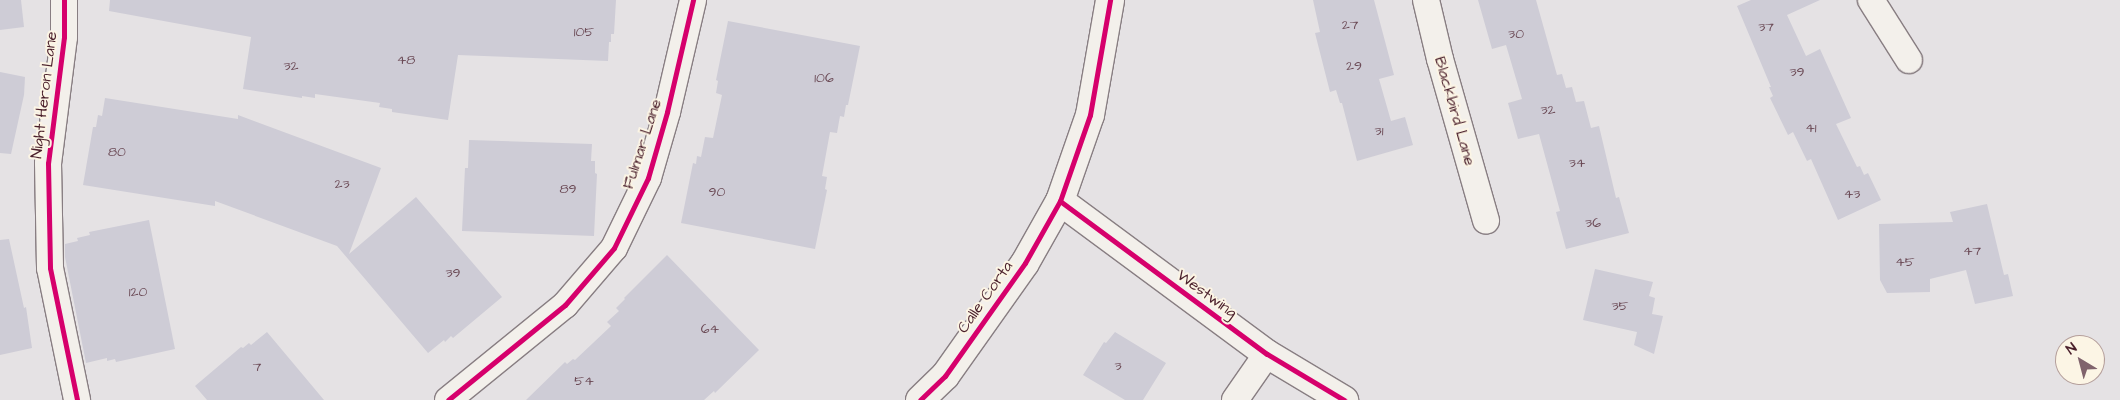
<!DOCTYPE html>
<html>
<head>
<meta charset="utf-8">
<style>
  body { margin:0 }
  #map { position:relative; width:2120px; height:400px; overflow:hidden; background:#e5e2e4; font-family:"Architects Daughter",sans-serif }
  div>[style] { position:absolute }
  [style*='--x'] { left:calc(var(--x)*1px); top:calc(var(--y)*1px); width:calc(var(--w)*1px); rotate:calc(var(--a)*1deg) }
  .building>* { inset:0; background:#ceccd6 }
  .roads { filter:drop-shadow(1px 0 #887e82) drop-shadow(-1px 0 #887e82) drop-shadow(0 1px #887e82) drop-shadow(0 -1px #887e82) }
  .minor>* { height:26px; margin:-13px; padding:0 13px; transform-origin:13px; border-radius:13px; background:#f3f0eb }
  .tertiary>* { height:28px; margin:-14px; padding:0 14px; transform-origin:14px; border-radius:14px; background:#f3f0eb }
  .cycleway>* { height:5px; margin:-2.5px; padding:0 2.5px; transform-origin:2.5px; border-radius:2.5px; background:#d6006c }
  span { translate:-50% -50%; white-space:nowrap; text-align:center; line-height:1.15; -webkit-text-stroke:4px #fcf5e5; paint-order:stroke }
  .number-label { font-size:14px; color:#6c4b57 }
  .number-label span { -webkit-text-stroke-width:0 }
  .street-label { font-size:16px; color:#4a1f2b }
  .north { position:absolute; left:2055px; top:335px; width:50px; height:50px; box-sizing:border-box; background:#fcf5e5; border:1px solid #b59f9b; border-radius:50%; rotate:323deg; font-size:14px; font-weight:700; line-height:20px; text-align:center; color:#4a1f2b }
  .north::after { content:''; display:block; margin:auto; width:18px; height:22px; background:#80636c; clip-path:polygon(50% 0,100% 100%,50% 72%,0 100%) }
</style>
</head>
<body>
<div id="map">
  <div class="building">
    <div style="clip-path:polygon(0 0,21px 0,24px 27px,0 30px)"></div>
    <div style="clip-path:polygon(110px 0,616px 0,614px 34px,611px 34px,611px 42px,609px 42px,608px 61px,458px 55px,448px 120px,392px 112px,392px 109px,379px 107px,380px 103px,315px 94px,315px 98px,302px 96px,302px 98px,243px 89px,251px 37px,109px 11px)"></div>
    <div style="clip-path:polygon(1313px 0,1374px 0,1394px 75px,1379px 79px,1391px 121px,1405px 117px,1413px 145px,1357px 161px,1342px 103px,1340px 103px,1336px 90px,1330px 92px,1315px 33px,1320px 32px)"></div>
    <div style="clip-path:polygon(1478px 0,1536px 0,1557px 75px,1562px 74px,1566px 88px,1572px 87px,1576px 102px,1584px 101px,1591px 128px,1599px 126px,1616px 198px,1619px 197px,1629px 233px,1566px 249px,1556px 212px,1560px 211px,1539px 134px,1518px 139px,1508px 103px,1522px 99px,1506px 45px,1492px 49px)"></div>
    <div style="clip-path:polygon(1751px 0,1820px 0,1787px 15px,1806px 56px,1820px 49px,1851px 118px,1836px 124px,1857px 167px,1860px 166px,1864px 175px,1868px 173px,1881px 200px,1838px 220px,1811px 159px,1807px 161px,1793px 132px,1788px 135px,1770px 98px,1773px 96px,1769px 87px,1771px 87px,1737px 6px)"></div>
    <div style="clip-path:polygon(728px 21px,860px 46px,848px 105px,846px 105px,844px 117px,840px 116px,837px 133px,830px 132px,822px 176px,827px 177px,825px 189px,827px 190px,815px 249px,681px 223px,693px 163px,696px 164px,697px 156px,701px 157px,705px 137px,713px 138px,722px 95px,716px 93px,718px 81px,716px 80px)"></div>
    <div style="clip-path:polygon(0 72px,25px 77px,24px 95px,11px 154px,0 153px)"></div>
    <div style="clip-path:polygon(105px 98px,238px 119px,238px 115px,381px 168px,349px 254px,416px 197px,502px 297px,453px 338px,451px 336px,445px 342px,444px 340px,428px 353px,337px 246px,215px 201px,215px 206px,83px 185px,93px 127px,96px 127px,98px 115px,102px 116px)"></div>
    <div style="clip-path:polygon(469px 140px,592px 144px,591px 161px,595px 161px,595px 173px,597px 174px,594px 236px,462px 231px,465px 168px,468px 168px)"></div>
    <div style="clip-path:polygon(1987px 204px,2004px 275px,2008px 274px,2013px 296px,1975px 304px,1966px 270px,1930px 279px,1930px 292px,1887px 293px,1880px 280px,1879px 224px,1953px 222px,1950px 212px)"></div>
    <div style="clip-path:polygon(149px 220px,175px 349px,116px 362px,115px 359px,107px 361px,107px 358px,86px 363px,65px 257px,65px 244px,78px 241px,77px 238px,90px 235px,89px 232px)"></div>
    <div style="clip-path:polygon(9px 239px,24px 308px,26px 307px,32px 348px,0 355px,0 240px)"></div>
    <div style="clip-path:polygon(667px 255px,759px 350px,715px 393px,714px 391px,704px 400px,526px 400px,565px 362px,567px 364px,573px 359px,575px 360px,611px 326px,607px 322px,619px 311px,616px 308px,625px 299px,624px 298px)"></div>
    <div style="clip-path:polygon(1595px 269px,1653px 282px,1649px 296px,1655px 298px,1652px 314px,1663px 316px,1654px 354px,1634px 345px,1637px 332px,1583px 320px)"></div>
    <div style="clip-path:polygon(267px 332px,324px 400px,207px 400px,195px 386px,241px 347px,243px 348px,249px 343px,251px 345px)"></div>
    <div style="clip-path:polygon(1115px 332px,1166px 363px,1143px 400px,1125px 400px,1083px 375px,1104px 342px,1106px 343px)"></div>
  </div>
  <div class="roads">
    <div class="minor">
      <div style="--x:64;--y:0;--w:37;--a:90"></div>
      <div style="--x:64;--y:37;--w:127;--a:97.2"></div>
      <div style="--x:48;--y:163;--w:105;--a:88.9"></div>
      <div style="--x:50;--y:268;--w:135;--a:78.4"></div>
      <div style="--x:1426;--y:0;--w:61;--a:76.7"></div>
      <div style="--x:1440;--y:59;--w:168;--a:74.1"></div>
      <div style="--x:1871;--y:0;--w:71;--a:57.7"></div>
      <div style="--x:448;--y:400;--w:151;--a:-39.1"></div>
      <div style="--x:565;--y:305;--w:75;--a:-49.3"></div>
      <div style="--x:614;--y:248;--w:78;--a:-64.1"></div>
      <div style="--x:648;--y:178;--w:69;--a:-73.9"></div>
      <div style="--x:667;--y:112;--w:115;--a:-76.9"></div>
      <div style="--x:1235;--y:400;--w:56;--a:-55.2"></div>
    </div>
    <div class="tertiary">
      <div style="--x:1060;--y:201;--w:257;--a:36.5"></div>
      <div style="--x:1267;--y:354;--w:90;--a:30.9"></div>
      <div style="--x:920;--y:400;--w:35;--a:-44"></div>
      <div style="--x:945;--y:376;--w:138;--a:-54.7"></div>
      <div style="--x:1025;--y:263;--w:71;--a:-60.6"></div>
      <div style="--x:1060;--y:201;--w:91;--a:-70.8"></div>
      <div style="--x:1090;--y:115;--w:117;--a:-80.1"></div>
    </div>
  </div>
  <div class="cycleway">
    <div style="--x:64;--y:0;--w:37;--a:90"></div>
    <div style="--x:64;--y:37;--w:127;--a:97.2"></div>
    <div style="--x:48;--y:163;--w:105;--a:88.9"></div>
    <div style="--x:50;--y:268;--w:135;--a:78.4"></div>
    <div style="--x:1060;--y:201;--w:257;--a:36.5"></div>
    <div style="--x:1267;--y:354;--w:90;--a:30.9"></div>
    <div style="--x:448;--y:400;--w:151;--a:-39.1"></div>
    <div style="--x:565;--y:305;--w:75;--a:-49.3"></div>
    <div style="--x:614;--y:248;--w:78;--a:-64.1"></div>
    <div style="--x:648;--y:178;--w:69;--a:-73.9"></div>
    <div style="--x:667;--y:112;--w:115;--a:-76.9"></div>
    <div style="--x:920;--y:400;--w:35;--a:-44"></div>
    <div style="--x:945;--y:376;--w:138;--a:-54.7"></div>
    <div style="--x:1025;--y:263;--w:71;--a:-60.6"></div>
    <div style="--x:1060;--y:201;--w:91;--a:-70.8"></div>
    <div style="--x:1090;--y:115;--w:117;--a:-80.1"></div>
  </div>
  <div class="number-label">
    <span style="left:1350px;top:25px">27</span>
    <span style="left:1766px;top:27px">37</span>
    <span style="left:584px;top:32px">105</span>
    <span style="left:1516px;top:34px">30</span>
    <span style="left:406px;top:60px">48</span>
    <span style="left:291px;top:66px">32</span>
    <span style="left:1354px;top:66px">29</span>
    <span style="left:1797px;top:72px">39</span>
    <span style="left:824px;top:78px">106</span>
    <span style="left:1548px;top:110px">32</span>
    <span style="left:1811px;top:128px">41</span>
    <span style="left:1379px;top:131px">31</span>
    <span style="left:117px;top:152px">80</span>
    <span style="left:1577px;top:163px">34</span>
    <span style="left:342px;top:184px">23</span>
    <span style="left:568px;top:189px">89</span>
    <span style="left:717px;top:192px">90</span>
    <span style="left:1852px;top:194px">43</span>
    <span style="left:1593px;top:223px">36</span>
    <span style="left:1972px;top:251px">47</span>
    <span style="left:1905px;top:262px">45</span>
    <span style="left:453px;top:273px">39</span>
    <span style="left:138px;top:292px">120</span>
    <span style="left:1620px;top:306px">35</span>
    <span style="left:710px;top:329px">64</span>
    <span style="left:1118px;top:366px">3</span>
    <span style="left:257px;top:367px">7</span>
    <span style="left:584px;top:381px">54</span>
  </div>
  <div class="street-label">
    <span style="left:44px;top:95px;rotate:-83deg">Night Heron Lane</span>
    <span style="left:1455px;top:111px;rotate:74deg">Blackbird Lane</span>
    <span style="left:642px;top:144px;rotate:-72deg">Fulmar Lane</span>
    <span style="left:1207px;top:294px;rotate:36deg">Westwing</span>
    <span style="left:985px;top:297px;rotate:-55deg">Calle Corta</span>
  </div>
  <div class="north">N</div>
</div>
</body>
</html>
